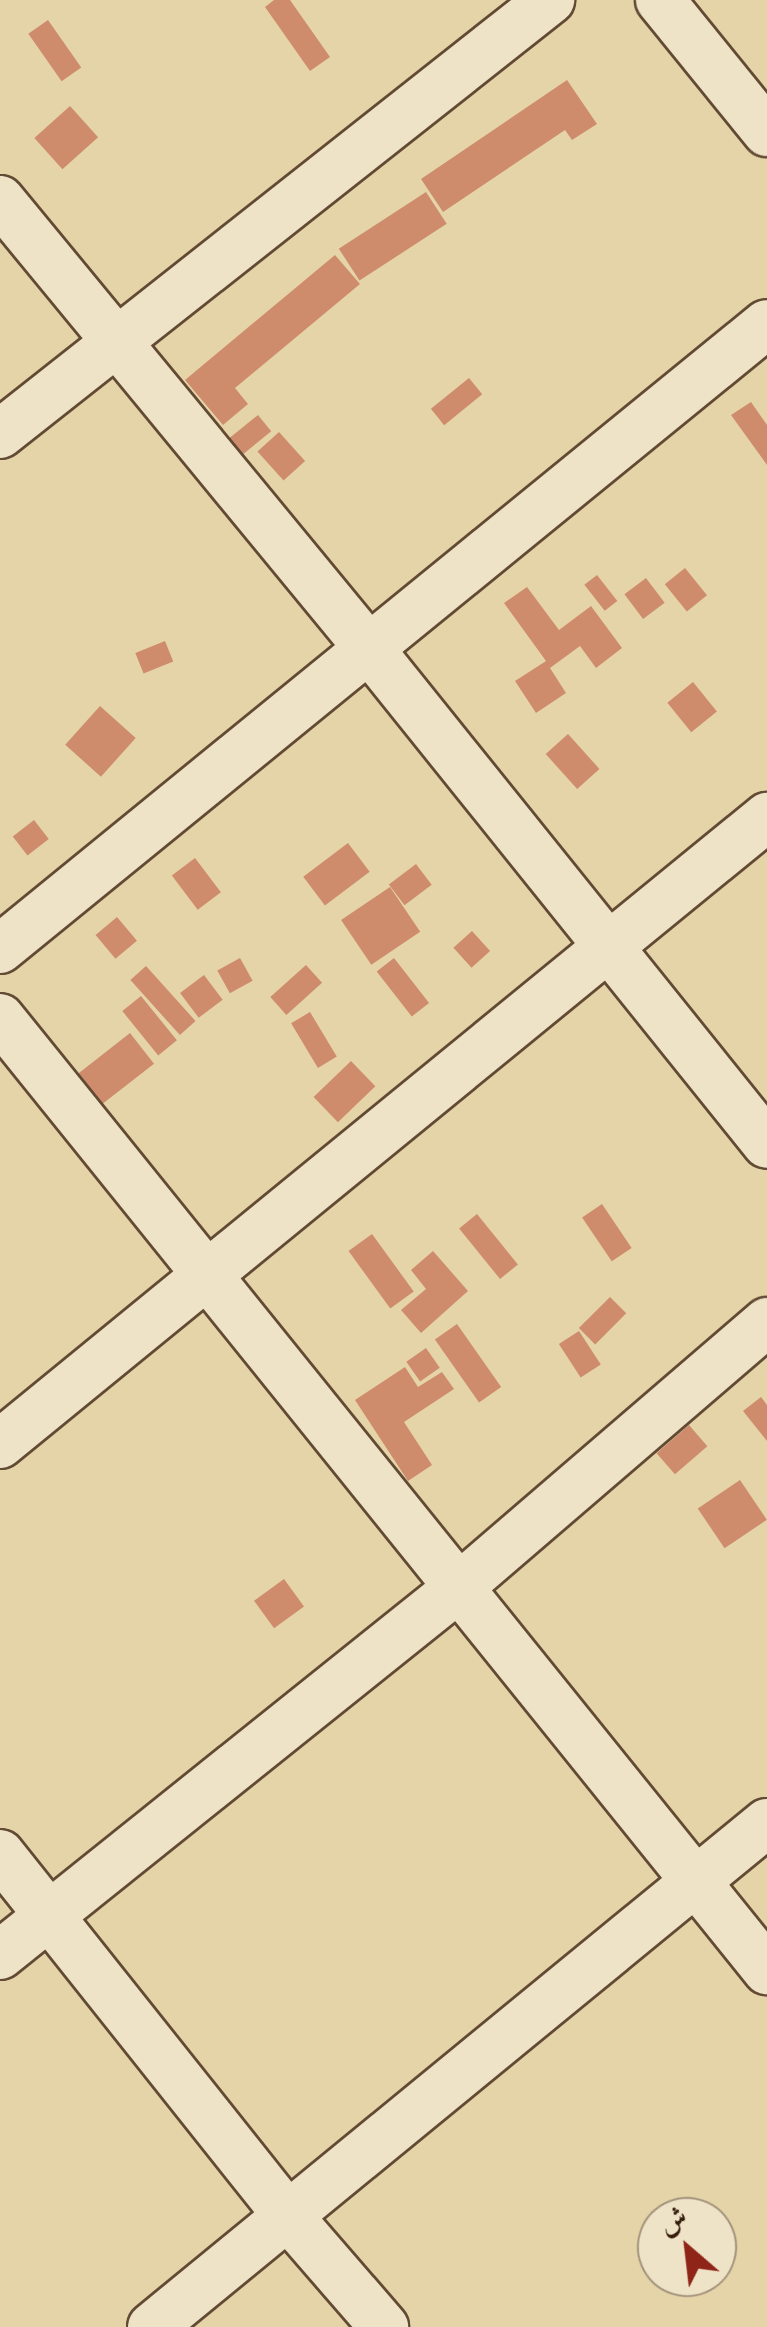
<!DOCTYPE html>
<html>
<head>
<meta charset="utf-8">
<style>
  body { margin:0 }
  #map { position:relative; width:767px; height:2327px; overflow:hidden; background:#e5d4a7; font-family:"Old Standard TT",Amiri,serif }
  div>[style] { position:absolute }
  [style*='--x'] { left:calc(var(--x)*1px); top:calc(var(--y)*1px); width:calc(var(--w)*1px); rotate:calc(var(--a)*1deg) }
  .building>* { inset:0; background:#cf8c6d; transform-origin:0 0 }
  .roads { filter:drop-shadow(2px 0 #624a34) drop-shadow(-2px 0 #624a34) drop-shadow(0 2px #624a34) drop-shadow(0 -2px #624a34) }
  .minor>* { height:48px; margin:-24px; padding:0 24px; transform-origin:24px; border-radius:24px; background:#eee3c6 }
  span { translate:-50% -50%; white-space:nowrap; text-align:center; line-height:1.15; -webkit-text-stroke:8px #eee3c6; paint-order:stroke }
  .north { position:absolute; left:637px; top:2197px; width:100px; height:100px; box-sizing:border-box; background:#eee3c6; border:2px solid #a4937c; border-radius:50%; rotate:332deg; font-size:28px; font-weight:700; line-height:40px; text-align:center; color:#361c0d }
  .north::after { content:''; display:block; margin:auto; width:35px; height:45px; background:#8f2418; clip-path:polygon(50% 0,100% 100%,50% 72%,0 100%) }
</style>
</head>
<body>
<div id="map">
  <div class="building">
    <div style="clip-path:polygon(274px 0,290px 0,330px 57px,310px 71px,265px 7px)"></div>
    <div style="left:48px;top:20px;width:58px;height:24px;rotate:55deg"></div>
    <div style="clip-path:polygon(567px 80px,597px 124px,572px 140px,565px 130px,443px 212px,421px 179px)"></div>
    <div style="left:70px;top:106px;width:42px;height:48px;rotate:48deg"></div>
    <div style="left:426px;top:192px;width:38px;height:104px;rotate:57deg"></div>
    <div style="clip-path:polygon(335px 255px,360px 284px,235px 388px,248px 404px,223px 425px,185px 380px)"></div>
    <div style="left:469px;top:378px;width:21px;height:49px;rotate:51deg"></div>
    <div style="clip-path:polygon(751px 402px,767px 425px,767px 465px,731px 415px)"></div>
    <div style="left:258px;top:415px;width:21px;height:47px;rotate:51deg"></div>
    <div style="left:279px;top:432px;width:39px;height:29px;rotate:48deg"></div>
    <div style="left:685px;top:568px;width:35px;height:26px;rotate:51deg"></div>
    <div style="left:597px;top:575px;width:33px;height:16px;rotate:52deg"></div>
    <div style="left:646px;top:578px;width:31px;height:27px;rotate:53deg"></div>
    <div style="clip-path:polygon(527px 587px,559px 630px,591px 606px,622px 648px,596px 668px,580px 646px,550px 668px,566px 693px,536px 713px,515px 681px,546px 661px,504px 603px)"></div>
    <div style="left:165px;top:641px;width:22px;height:32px;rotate:68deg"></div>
    <div style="left:693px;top:682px;width:38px;height:33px;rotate:51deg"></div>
    <div style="left:100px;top:706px;width:48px;height:52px;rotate:42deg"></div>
    <div style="left:568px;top:734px;width:47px;height:30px;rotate:48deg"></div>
    <div style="left:34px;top:820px;width:24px;height:27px;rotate:52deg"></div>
    <div style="left:348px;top:843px;width:36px;height:56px;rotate:53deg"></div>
    <div style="left:195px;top:858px;width:43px;height:29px;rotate:53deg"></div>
    <div style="left:416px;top:864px;width:26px;height:34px;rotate:53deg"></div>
    <div style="left:390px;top:887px;width:54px;height:59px;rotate:56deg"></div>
    <div style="left:117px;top:917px;width:31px;height:28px;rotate:50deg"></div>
    <div style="left:472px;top:931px;width:27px;height:25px;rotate:48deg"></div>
    <div style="left:240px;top:958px;width:26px;height:26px;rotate:61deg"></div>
    <div style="left:394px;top:958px;width:57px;height:22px;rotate:52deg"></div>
    <div style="left:306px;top:965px;width:24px;height:48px;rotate:48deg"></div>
    <div style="left:146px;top:966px;width:74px;height:21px;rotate:48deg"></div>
    <div style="left:204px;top:975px;width:31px;height:30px;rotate:53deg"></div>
    <div style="left:141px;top:996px;width:57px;height:24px;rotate:51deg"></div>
    <div style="left:310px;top:1012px;width:52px;height:22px;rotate:59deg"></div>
    <div style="left:130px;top:1033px;width:39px;height:66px;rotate:52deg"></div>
    <div style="left:351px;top:1061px;width:35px;height:52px;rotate:46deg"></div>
    <div style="left:602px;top:1204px;width:53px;height:24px;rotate:56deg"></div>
    <div style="left:477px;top:1214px;width:65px;height:23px;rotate:51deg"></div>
    <div style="left:372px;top:1234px;width:71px;height:29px;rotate:54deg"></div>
    <div style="clip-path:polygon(433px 1251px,468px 1291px,421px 1333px,401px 1310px,426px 1289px,411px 1270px)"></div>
    <div style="left:610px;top:1297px;width:23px;height:44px;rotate:45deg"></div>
    <div style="left:457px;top:1324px;width:77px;height:27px;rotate:55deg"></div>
    <div style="left:579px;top:1331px;width:40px;height:24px;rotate:57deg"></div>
    <div style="left:426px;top:1348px;width:24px;height:24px;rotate:55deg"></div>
    <div style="clip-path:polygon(405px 1367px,418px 1387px,442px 1372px,454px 1389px,404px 1422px,432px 1465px,408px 1481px,355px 1400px)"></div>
    <div style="clip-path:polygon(761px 1397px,767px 1405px,767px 1441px,743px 1411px)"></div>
    <div style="left:689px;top:1425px;width:28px;height:43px;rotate:49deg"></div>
    <div style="left:740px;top:1480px;width:48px;height:51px;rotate:56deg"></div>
    <div style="left:284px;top:1579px;width:34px;height:37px;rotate:54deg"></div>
  </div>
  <div class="roads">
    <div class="minor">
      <div style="--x:660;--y:0;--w:170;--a:51"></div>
      <div style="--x:0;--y:200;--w:584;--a:50.56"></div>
      <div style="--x:371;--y:651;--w:632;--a:51.23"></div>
      <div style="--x:0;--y:434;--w:701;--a:-38.28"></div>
      <div style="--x:0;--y:949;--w:989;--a:-39.18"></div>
      <div style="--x:0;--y:1018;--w:1223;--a:51.14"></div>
      <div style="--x:0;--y:1444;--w:991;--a:-39.26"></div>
      <div style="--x:0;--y:1854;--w:463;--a:51.5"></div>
      <div style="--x:288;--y:2216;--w:147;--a:49.1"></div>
      <div style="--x:0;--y:1955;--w:587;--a:-38.71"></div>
      <div style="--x:458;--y:1588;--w:408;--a:-40.7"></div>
      <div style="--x:152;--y:2327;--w:795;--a:-39.34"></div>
    </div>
  </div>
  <div class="north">ش</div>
</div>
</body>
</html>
